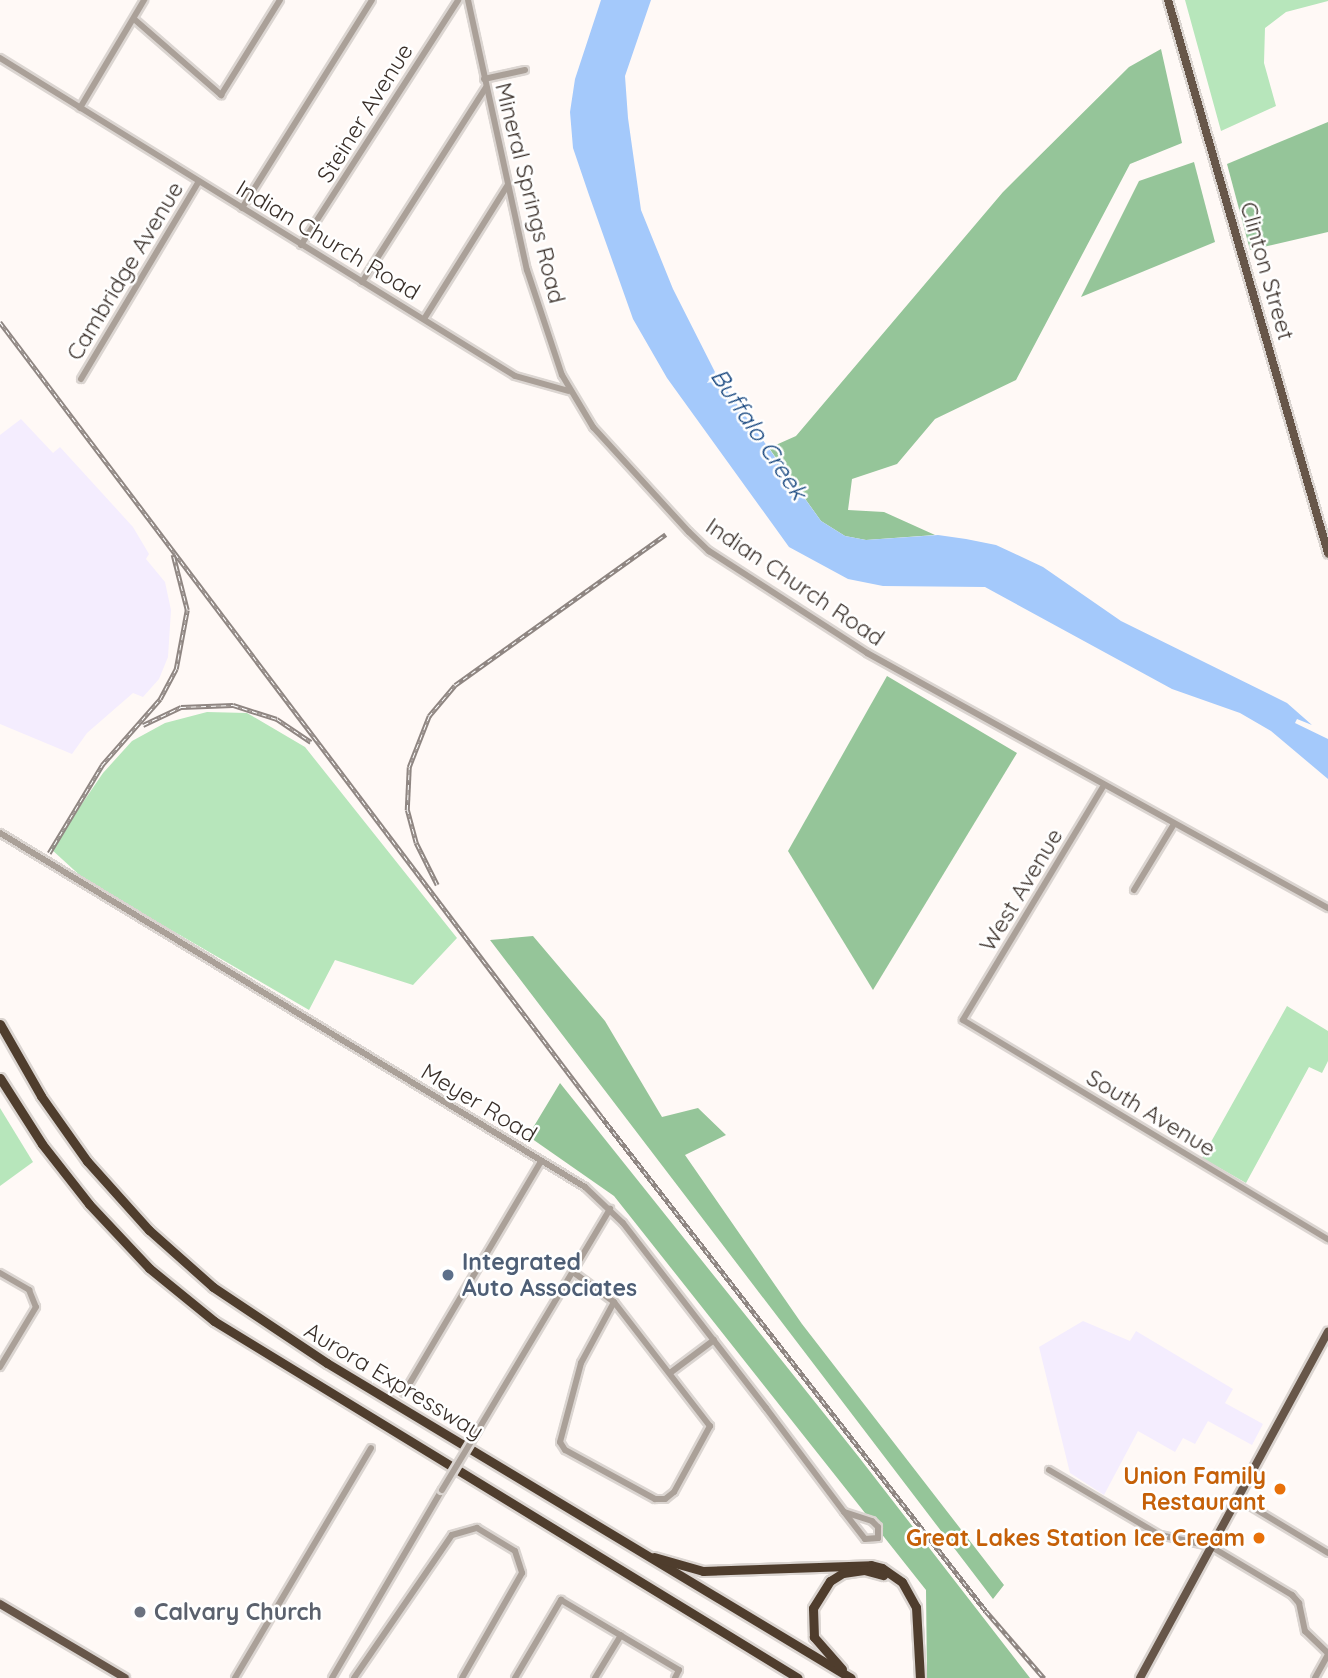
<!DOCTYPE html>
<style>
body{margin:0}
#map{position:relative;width:1328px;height:1678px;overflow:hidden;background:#fff9f6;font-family:Quicksand,sans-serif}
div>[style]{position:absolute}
.industrial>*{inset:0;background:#f4edfe}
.green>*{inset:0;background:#b7e6bb}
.forest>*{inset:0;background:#95c599}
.water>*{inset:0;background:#a4c9fb}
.roads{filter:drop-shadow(2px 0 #dbd5d1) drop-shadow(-2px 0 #dbd5d1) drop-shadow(0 2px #dbd5d1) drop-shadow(0 -2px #dbd5d1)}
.minor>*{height:6px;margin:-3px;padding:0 3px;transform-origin:3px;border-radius:3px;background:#aaa098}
.major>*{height:8px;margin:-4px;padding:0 4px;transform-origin:4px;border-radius:4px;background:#675649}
.highway>*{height:9px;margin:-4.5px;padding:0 4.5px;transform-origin:4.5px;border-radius:4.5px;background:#4f3d2d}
.rail>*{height:4.5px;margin-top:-2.25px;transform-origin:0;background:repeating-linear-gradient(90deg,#fff 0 5px,#8f8682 0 10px);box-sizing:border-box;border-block:2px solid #8f8682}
.bridges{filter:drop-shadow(2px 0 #dbd5d1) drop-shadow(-2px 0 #dbd5d1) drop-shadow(0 2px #dbd5d1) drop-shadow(0 -2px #dbd5d1)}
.minor-bridge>*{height:6px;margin:-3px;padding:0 3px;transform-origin:3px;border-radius:3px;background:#aaa098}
.dots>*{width:19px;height:19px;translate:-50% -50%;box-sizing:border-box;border:4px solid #fff;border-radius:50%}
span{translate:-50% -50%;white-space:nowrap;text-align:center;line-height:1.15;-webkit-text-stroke:5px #fff;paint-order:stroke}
.street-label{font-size:23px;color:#392f29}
.service-label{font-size:23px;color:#4e5e75;font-weight:700}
.left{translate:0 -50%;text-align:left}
.food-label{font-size:23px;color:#c56008;font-weight:700}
.right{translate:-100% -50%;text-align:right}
.worship-label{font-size:23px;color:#5b616d;font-weight:700}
.water-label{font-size:24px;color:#11427c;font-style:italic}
</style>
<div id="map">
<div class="industrial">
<div style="clip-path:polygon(21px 419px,53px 453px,60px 447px,133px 527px,149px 554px,146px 559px,165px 582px,171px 610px,168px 657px,159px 679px,143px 697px,133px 693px,87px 733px,72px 754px,0 724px,0 435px)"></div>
<div style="clip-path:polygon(1083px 1321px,1130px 1341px,1136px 1331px,1233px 1389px,1225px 1403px,1263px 1424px,1252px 1445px,1208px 1421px,1195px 1444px,1183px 1438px,1175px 1452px,1138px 1431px,1104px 1495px,1070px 1473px,1039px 1347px)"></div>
</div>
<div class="green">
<div style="clip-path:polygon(1185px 0,1328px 0,1328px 1px,1286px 12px,1265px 28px,1264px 63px,1276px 106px,1221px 131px)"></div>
<div style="clip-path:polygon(207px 712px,247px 713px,305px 747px,457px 938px,413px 985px,335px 960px,309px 1010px,85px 880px,51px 849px,103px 773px,132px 741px,165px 723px)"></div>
<div style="clip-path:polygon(1287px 1006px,1328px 1031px,1328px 1061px,1322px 1073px,1309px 1067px,1246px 1183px,1202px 1158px)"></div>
<div style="clip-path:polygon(0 1108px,33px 1162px,0 1186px)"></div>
</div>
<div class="forest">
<div style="clip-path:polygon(1161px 49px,1182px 143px,1130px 164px,1016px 380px,935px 419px,897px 464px,852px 479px,848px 510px,884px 512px,935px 535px,866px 540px,845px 536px,821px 521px,769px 448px,796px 436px,1003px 192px,1129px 67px)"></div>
<div style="clip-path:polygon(1328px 122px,1328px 232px,1250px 250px,1227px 164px)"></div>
<div style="clip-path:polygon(1194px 162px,1215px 242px,1081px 297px,1139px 181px)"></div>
<div style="clip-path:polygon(887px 676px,1017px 753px,873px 990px,788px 851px)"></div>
<div style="clip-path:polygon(533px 936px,605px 1021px,662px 1117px,698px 1108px,726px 1135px,685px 1155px,802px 1324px,1004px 1585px,993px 1599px,490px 940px)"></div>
<div style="clip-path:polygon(560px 1083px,858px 1456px,1030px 1678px,927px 1678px,926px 1590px,614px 1196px,528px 1136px)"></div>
</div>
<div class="water">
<div style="clip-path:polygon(601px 0,651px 0,625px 76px,628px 118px,641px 210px,673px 289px,718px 378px,821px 521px,845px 536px,866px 540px,938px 535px,966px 539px,996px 545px,1043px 567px,1121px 621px,1287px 703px,1312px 725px,1297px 719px,1295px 723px,1328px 739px,1328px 779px,1271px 731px,1240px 713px,1172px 689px,985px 587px,883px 586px,848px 579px,789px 547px,667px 378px,633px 319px,589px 195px,573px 148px,570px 112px,575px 79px)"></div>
</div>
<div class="roads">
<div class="minor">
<div style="left:468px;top:0;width:276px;rotate:77.7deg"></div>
<div style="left:527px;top:270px;width:111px;rotate:71.6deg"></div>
<div style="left:562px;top:375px;width:61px;rotate:59.2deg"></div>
<div style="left:593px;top:427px;width:142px;rotate:47.6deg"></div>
<div style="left:689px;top:532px;width:28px;rotate:44deg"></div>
<div style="left:709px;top:551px;width:188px;rotate:32.8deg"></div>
<div style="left:867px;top:653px;width:527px;rotate:28.95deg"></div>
<div style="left:134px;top:19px;width:116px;rotate:41.1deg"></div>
<div style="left:221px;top:95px;width:112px;rotate:-58.2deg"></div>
<div style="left:0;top:58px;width:605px;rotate:31.69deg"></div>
<div style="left:515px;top:376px;width:56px;rotate:15.5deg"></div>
<div style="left:484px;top:79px;width:42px;rotate:-12.4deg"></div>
<div style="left:80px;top:108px;width:126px;rotate:-59.3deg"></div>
<div style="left:242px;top:208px;width:245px;rotate:-58deg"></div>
<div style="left:301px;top:245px;width:291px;rotate:-57.3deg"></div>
<div style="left:362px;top:282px;width:231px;rotate:-57.5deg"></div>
<div style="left:424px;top:319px;width:157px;rotate:-58deg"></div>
<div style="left:81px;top:379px;width:230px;rotate:-59.2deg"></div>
<div style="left:1104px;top:785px;width:274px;rotate:121deg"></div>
<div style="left:963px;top:1020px;width:426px;rotate:31deg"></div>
<div style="left:0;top:833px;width:684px;rotate:31.18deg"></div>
<div style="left:585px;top:1187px;width:52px;rotate:43.5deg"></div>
<div style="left:623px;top:1223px;width:234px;rotate:52.3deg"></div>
<div style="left:766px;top:1408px;width:130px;rotate:53.1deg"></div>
<div style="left:844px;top:1512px;width:34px;rotate:52deg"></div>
<div style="left:865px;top:1539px;width:13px;rotate:-4deg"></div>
<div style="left:878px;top:1538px;width:11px;rotate:-90deg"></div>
<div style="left:878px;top:1527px;width:8px;rotate:-135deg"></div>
<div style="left:872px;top:1521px;width:29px;rotate:-162deg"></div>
<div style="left:1134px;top:890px;width:77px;rotate:-58.8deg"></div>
<div style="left:573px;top:1272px;width:51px;rotate:36.2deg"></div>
<div style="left:614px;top:1302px;width:157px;rotate:52.3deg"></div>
<div style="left:710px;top:1426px;width:75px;rotate:118.6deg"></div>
<div style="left:674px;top:1492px;width:11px;rotate:142deg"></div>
<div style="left:665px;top:1499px;width:10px;rotate:180deg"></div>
<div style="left:655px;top:1499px;width:102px;rotate:-151.4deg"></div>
<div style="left:565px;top:1450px;width:9px;rotate:-122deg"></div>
<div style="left:560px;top:1442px;width:82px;rotate:-75.1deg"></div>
<div style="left:581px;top:1363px;width:69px;rotate:-61.6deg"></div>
<div style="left:0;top:1273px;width:34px;rotate:30deg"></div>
<div style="left:29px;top:1290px;width:18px;rotate:68deg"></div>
<div style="left:36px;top:1307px;width:70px;rotate:121deg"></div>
<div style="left:670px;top:1373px;width:55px;rotate:-36.9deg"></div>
<div style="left:404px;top:1393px;width:269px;rotate:-59.4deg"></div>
<div style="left:477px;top:1432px;width:260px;rotate:-59.2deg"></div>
<div style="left:1049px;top:1470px;width:129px;rotate:30.4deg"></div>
<div style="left:1160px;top:1535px;width:51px;rotate:12.4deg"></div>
<div style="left:1210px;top:1546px;width:96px;rotate:30.9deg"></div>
<div style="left:1292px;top:1595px;width:11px;rotate:49deg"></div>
<div style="left:1299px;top:1603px;width:29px;rotate:78deg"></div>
<div style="left:1305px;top:1631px;width:32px;rotate:44deg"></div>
<div style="left:1237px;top:1498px;width:106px;rotate:31.1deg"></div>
<div style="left:235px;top:1678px;width:267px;rotate:-59.4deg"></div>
<div style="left:332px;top:1678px;width:218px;rotate:-59.7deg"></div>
<div style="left:354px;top:1678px;width:173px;rotate:-55.6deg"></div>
<div style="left:452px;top:1535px;width:26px;rotate:-16deg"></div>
<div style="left:477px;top:1528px;width:44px;rotate:31.2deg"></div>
<div style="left:515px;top:1551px;width:23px;rotate:72deg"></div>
<div style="left:522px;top:1573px;width:121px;rotate:119.7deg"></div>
<div style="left:515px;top:1678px;width:91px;rotate:-59.5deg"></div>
<div style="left:561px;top:1600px;width:137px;rotate:30.7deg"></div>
<div style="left:679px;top:1670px;width:9px;rotate:117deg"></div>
<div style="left:595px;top:1678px;width:50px;rotate:-58.8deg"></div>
<div style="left:1315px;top:1678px;width:26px;rotate:-61deg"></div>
</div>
<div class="major">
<div style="left:1168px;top:0;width:576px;rotate:73.86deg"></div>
<div style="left:0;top:1604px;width:145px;rotate:30.6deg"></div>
<div style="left:1140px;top:1678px;width:394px;rotate:-61.5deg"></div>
</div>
<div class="highway">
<div style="left:0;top:1024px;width:83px;rotate:60.3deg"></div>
<div style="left:41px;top:1096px;width:80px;rotate:54.7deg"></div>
<div style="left:87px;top:1161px;width:93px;rotate:48.1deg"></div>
<div style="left:149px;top:1230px;width:86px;rotate:41.7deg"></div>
<div style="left:213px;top:1287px;width:137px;rotate:33.7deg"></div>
<div style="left:327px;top:1363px;width:611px;rotate:31.01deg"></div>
<div style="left:0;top:1078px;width:78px;rotate:57.5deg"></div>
<div style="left:42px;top:1144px;width:76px;rotate:51.9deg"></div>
<div style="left:89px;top:1204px;width:88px;rotate:46.8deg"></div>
<div style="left:149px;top:1268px;width:84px;rotate:39.2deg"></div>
<div style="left:214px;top:1321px;width:684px;rotate:31.44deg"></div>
<div style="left:654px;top:1557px;width:51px;rotate:15.9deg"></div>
<div style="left:703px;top:1571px;width:168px;rotate:-2deg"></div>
<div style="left:871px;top:1565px;width:11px;rotate:15deg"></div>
<div style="left:882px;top:1568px;width:24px;rotate:35deg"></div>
<div style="left:902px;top:1582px;width:29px;rotate:61deg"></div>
<div style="left:916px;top:1607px;width:71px;rotate:86.8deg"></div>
<div style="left:842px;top:1669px;width:43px;rotate:-131.2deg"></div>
<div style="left:814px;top:1637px;width:29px;rotate:-92deg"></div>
<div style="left:813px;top:1608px;width:32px;rotate:-58deg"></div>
<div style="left:830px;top:1581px;width:15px;rotate:-32deg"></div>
<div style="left:843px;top:1573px;width:21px;rotate:-8deg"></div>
<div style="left:864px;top:1570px;width:20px;rotate:15deg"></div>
</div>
</div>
<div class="rail">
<div style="left:0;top:322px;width:996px;rotate:52.88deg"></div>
<div style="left:601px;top:1116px;width:627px;rotate:52.13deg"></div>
<div style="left:986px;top:1611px;width:89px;rotate:49.1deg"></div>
<div style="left:143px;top:725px;width:42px;rotate:-25.3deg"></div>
<div style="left:181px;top:707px;width:52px;rotate:-2.2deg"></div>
<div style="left:233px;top:705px;width:46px;rotate:17.7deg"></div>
<div style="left:277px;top:719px;width:41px;rotate:34.1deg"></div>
<div style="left:49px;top:853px;width:103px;rotate:-58.9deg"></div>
<div style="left:102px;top:765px;width:88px;rotate:-48.7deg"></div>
<div style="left:160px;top:699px;width:34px;rotate:-62deg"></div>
<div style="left:176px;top:669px;width:60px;rotate:-79.4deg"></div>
<div style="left:187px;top:610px;width:57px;rotate:-104.3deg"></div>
<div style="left:437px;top:885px;width:47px;rotate:-116.6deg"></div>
<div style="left:416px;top:843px;width:34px;rotate:-105deg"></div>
<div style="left:407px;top:810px;width:43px;rotate:-87.3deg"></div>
<div style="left:409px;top:767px;width:55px;rotate:-68.6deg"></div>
<div style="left:429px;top:716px;width:40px;rotate:-50deg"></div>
<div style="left:455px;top:685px;width:259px;rotate:-35.6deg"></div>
</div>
<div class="bridges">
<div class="minor-bridge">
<div style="left:442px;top:1490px;width:68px;rotate:-58.9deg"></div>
</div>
</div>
<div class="dots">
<div style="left:448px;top:1275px;background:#5c6f8a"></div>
<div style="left:1280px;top:1489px;background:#e8710a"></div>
<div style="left:1259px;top:1538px;background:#e8710a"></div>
<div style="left:140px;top:1612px;background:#6b7280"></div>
</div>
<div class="street-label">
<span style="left:365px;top:113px;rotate:-58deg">Steiner Avenue</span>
<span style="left:530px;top:193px;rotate:76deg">Mineral Springs Road</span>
<span style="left:328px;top:240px;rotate:31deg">Indian Church Road</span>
<span style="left:125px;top:271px;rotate:-59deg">Cambridge Avenue</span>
<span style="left:1267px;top:271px;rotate:74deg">Clinton Street</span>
<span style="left:795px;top:582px;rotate:34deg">Indian Church Road</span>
<span style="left:1021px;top:890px;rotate:-59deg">West Avenue</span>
<span style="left:479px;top:1103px;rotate:31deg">Meyer Road</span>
<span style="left:1151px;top:1113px;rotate:31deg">South Avenue</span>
<span style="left:394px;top:1381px;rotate:31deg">Aurora Expressway</span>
</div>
<div class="service-label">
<span class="left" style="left:462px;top:1275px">Integrated<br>Auto Associates</span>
</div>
<div class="food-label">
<span class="right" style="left:1266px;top:1489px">Union Family<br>Restaurant</span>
<span class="right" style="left:1245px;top:1538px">Great Lakes Station Ice Cream</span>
</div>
<div class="worship-label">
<span class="left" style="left:154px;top:1612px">Calvary Church</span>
</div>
<div class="water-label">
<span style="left:759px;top:434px;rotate:56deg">Buffalo Creek</span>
</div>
</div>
